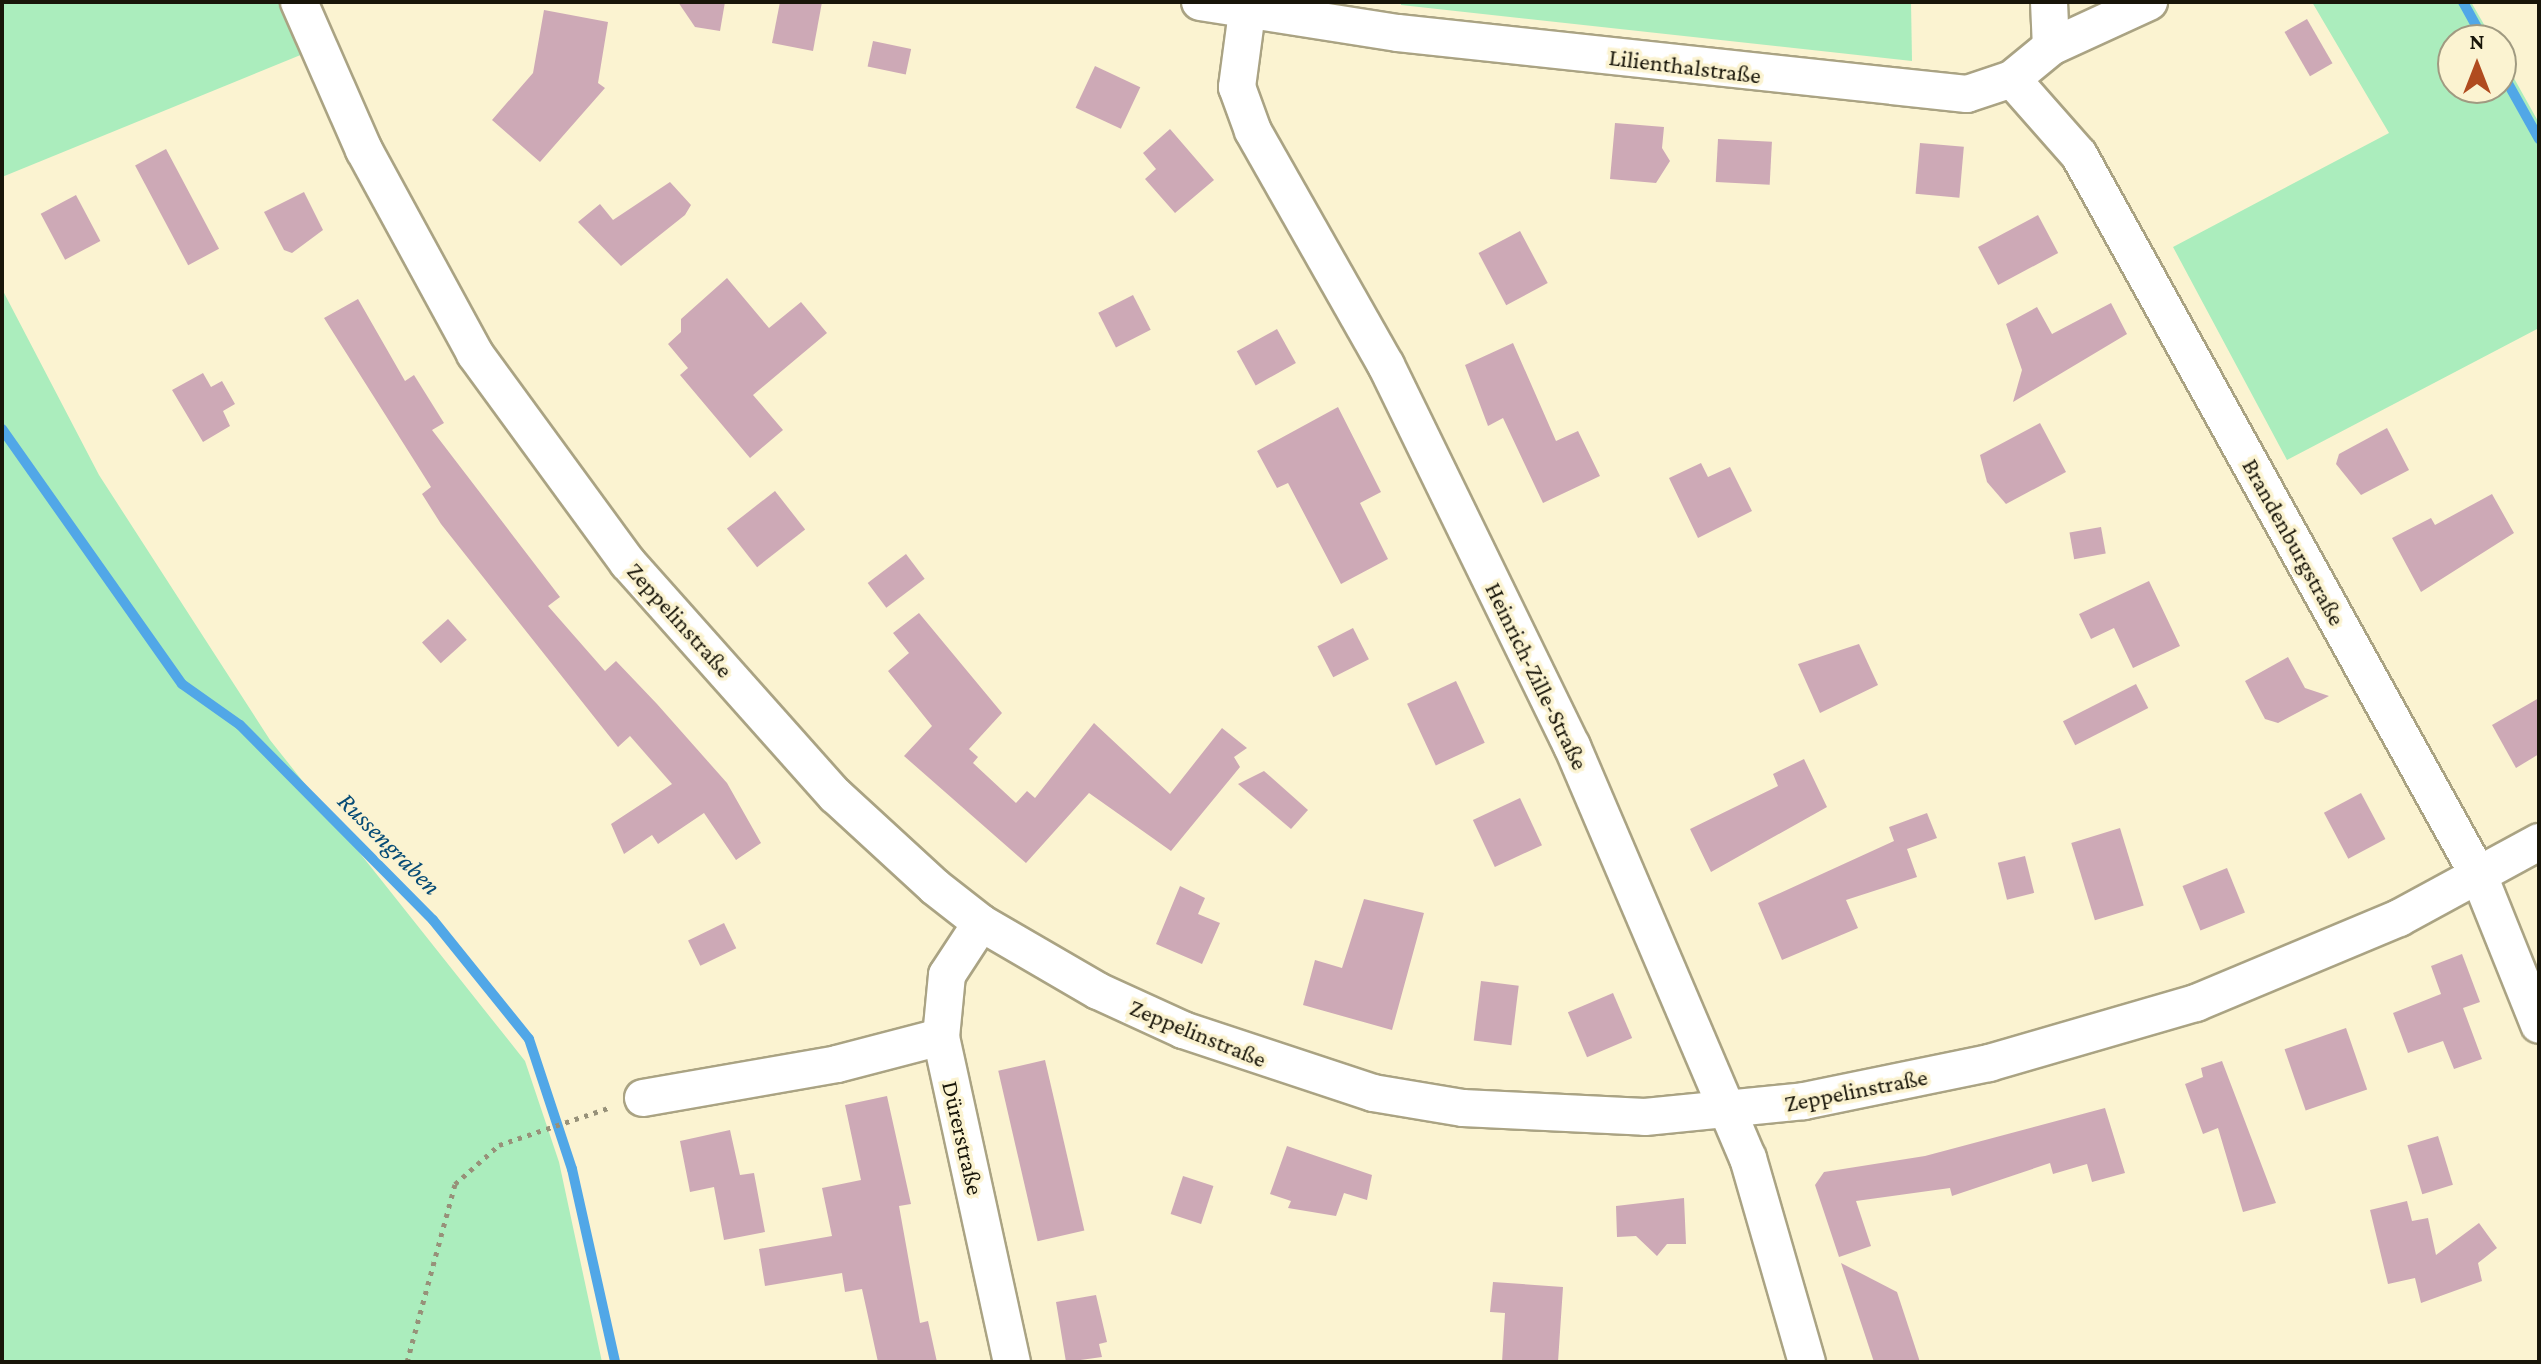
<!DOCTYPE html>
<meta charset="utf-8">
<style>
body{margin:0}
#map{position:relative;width:2541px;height:1364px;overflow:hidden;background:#fbf3d1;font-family:"Crimson Pro",serif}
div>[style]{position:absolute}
.green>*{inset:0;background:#abedbd}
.stream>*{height:10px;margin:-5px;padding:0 5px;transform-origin:5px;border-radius:5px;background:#51a7e7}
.building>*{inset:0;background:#cda9b6;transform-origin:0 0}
.path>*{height:5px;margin-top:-2.5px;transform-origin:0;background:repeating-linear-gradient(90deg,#979179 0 4px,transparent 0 10px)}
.roads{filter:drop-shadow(2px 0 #aaa383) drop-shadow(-2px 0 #aaa383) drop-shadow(0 2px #aaa383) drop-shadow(0 -2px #aaa383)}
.minor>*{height:36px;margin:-18px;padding:0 18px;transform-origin:18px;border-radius:18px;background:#fff}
span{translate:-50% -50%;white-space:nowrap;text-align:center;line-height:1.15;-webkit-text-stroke:7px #fbf3d1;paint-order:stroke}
.street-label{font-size:24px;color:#181509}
.water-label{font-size:26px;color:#064b75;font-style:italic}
.frame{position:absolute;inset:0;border:4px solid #181509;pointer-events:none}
.north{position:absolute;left:2437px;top:24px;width:80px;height:80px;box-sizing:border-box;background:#fbf3d1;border:2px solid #a09a81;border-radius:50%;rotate:0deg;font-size:22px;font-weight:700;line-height:32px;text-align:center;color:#181509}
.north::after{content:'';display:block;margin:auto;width:28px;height:36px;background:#b04b1f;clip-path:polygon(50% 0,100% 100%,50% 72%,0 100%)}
</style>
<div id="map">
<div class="green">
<div style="clip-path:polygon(2px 2px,284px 2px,303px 54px,2px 177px)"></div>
<div style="clip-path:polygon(1401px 2px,1911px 2px,1912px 61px,1401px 5px)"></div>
<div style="clip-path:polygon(2312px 2px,2471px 2px,2493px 40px,2453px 40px,2453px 88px,2501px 88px,2501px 55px,2539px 123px,2539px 328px,2287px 460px,2173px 247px,2389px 133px)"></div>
<div style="clip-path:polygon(2px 289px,99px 475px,270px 740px,525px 1061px,559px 1162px,602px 1362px,2px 1362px)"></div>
</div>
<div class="stream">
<div style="left:2463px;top:2px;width:43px;rotate:61.1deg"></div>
<div style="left:2501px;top:71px;width:78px;rotate:60.8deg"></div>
<div style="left:2px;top:429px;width:312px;rotate:54.8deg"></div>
<div style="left:182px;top:684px;width:71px;rotate:35.3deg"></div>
<div style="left:240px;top:725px;width:274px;rotate:45.3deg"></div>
<div style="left:433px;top:920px;width:153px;rotate:51.1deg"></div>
<div style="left:529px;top:1039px;width:137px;rotate:71.7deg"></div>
<div style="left:572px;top:1169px;width:198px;rotate:77.4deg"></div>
</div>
<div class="building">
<div style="clip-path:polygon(678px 2px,725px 2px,720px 31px,695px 27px)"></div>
<div style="clip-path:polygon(780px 2px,822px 2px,813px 51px,772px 43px)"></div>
<div style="clip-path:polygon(544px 10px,608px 22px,598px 83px,605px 88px,540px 162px,492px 120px,533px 73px)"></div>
<div style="left:2307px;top:19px;width:51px;height:26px;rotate:60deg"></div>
<div style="left:873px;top:41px;width:39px;height:26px;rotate:12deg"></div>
<div style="left:1095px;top:66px;width:50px;height:46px;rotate:25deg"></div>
<div style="clip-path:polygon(1615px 123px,1664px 127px,1662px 148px,1670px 161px,1656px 183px,1610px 179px)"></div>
<div style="clip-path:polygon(1170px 129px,1214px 180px,1175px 213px,1145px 179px,1156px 169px,1143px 153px)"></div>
<div style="left:1718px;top:139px;width:54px;height:43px;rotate:3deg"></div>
<div style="left:1920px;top:143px;width:44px;height:51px;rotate:5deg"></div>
<div style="left:166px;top:149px;width:113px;height:35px;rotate:62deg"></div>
<div style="clip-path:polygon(670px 182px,691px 205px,685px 215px,621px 266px,578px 222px,600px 204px,613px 220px)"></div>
<div style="clip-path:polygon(304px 192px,323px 230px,292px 253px,284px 250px,264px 212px)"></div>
<div style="left:76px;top:195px;width:52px;height:40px;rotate:62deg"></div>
<div style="left:2038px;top:215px;width:43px;height:68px;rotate:62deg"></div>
<div style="left:1520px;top:231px;width:59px;height:47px;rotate:62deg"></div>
<div style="clip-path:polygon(727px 278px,769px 328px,801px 302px,827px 333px,753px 395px,783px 430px,750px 458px,680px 375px,688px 368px,668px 344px,681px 332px,681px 319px)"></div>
<div style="left:1133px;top:295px;width:39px;height:39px;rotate:63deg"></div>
<div style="clip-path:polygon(358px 299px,405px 381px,414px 375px,444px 423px,432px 430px,560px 597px,548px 606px,605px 671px,616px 661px,657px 704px,727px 783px,761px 843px,736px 860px,704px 813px,658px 844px,652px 835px,624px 854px,611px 824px,672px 784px,630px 736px,618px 747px,441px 524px,422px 494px,431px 487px,324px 318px)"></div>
<div style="clip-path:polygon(2111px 303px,2127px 334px,2013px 402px,2022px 370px,2006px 324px,2037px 307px,2052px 334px)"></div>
<div style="left:1277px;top:329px;width:39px;height:46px;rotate:61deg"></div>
<div style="clip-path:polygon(1513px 343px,1556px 441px,1578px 431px,1600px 476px,1543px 503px,1503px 418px,1488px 426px,1465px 365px)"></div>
<div style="clip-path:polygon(203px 373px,211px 387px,222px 381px,235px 404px,223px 411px,230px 426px,203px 442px,172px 390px)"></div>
<div style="clip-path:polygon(1338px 407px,1381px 492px,1360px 503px,1388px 559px,1341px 584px,1288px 483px,1277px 488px,1257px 451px)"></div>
<div style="clip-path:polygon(2040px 423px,2066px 472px,2006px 504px,1987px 482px,1980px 455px)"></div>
<div style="clip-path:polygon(2387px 428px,2409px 470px,2361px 495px,2336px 464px,2339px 454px)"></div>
<div style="clip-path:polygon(1701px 463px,1708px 477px,1730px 467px,1752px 511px,1698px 538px,1669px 478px)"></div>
<div style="left:775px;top:491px;width:49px;height:61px;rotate:52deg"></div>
<div style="clip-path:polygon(2492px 494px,2514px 533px,2421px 592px,2392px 538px,2431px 518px,2435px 525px)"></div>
<div style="left:2101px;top:527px;width:27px;height:32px;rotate:80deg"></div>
<div style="left:906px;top:554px;width:31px;height:48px;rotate:53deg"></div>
<div style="clip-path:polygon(2149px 581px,2180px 646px,2133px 668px,2114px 628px,2091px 639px,2079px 614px)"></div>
<div style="clip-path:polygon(919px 613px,1002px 713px,969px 749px,978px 757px,973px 763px,1016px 803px,1027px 791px,1035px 798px,1094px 723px,1170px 794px,1222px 728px,1247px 748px,1234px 757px,1240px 767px,1171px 851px,1089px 793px,1026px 863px,904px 756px,932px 726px,888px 671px,909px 653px,893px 633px)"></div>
<div style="left:448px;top:619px;width:28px;height:35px;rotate:48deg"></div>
<div style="left:1353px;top:628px;width:35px;height:40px;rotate:63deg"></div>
<div style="clip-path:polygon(1859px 644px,1878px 685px,1820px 713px,1798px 664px)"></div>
<div style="clip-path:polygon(2288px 657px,2305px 688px,2329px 696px,2278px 723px,2265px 719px,2245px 681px)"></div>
<div style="left:1456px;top:681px;width:68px;height:54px;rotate:65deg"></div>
<div style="left:2136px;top:684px;width:27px;height:82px;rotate:63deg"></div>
<div style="clip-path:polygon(2539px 698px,2539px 754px,2516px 768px,2492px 725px)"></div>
<div style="clip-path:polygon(1804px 759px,1827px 807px,1711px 872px,1690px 829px,1778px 786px,1773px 774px)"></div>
<div style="clip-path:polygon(1264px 771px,1308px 810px,1291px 829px,1238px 784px)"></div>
<div style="left:2361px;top:793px;width:52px;height:42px;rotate:62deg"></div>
<div style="left:1520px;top:798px;width:52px;height:52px;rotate:65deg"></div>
<div style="clip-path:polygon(1927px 813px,1937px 838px,1907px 849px,1917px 877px,1846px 900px,1858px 928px,1782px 960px,1758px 903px,1894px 841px,1889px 827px)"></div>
<div style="left:2120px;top:828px;width:81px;height:51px;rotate:73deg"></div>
<div style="left:2025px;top:856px;width:38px;height:28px;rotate:76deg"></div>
<div style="left:2227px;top:868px;width:48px;height:48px;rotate:68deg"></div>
<div style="clip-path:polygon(1180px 886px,1205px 898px,1198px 914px,1220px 923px,1202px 964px,1156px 944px)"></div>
<div style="clip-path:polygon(1364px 899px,1424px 913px,1392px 1030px,1303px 1005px,1315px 960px,1342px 968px)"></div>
<div style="left:724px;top:923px;width:28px;height:40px;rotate:64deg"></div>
<div style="clip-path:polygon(2462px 954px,2480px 1002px,2463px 1008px,2482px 1059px,2454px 1069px,2443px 1041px,2408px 1053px,2393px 1013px,2441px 994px,2431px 966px)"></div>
<div style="left:1481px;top:981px;width:38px;height:60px;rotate:7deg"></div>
<div style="left:1613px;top:993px;width:49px;height:49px;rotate:67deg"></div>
<div style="left:2346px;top:1028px;width:65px;height:65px;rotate:71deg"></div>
<div style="left:1045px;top:1060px;width:175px;height:48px;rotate:77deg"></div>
<div style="clip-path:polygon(2222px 1061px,2276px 1203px,2243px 1212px,2218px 1128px,2203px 1134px,2185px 1084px,2203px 1077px,2201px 1068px)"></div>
<div style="clip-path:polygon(887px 1096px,911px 1204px,899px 1206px,920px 1323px,928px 1321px,937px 1362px,878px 1362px,862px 1289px,845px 1292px,842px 1273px,765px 1286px,759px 1249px,832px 1236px,822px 1188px,861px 1180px,845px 1105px)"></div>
<div style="clip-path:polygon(2105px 1108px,2125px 1173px,2092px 1182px,2087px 1164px,2053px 1174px,2050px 1163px,1952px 1196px,1950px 1188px,1856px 1201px,1871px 1246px,1839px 1257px,1815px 1185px,1824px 1172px,1925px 1156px)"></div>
<div style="clip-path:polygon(730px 1130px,740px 1175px,754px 1173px,765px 1232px,724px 1240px,714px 1187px,690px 1192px,680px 1141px)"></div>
<div style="left:2438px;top:1136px;width:51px;height:32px;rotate:73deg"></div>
<div style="clip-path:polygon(1287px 1146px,1372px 1175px,1367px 1200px,1344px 1193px,1336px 1216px,1288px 1208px,1291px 1201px,1270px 1194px)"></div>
<div style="left:1183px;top:1176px;width:32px;height:40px;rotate:18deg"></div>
<div style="clip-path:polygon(1684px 1198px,1686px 1244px,1667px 1244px,1657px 1256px,1636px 1236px,1617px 1237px,1616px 1206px)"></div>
<div style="clip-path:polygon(2407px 1201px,2412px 1221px,2428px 1218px,2436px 1255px,2479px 1223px,2497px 1248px,2478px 1263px,2482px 1281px,2421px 1303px,2415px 1278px,2388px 1284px,2370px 1210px)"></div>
<div style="clip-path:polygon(1841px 1263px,1897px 1292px,1920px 1362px,1874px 1362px)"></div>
<div style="clip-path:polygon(1493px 1282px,1563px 1287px,1558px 1362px,1502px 1362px,1505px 1313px,1490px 1312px)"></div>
<div style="clip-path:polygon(1096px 1295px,1107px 1342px,1099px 1344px,1102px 1357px,1066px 1362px,1056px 1302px)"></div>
</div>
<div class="path">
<div style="left:407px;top:1362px;width:184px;rotate:-74.9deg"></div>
<div style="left:455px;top:1184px;width:59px;rotate:-41.6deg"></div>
<div style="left:499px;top:1145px;width:118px;rotate:-18.7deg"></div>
</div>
<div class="roads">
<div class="minor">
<div style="left:299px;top:2px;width:162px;rotate:66.3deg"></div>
<div style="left:364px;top:150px;width:232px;rotate:61.4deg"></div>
<div style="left:475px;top:354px;width:259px;rotate:53.8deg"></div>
<div style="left:628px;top:563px;width:311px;rotate:48.3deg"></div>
<div style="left:835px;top:795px;width:136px;rotate:42.6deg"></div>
<div style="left:935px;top:887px;width:58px;rotate:38deg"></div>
<div style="left:981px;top:923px;width:135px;rotate:30.2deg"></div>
<div style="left:1098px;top:991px;width:94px;rotate:24.6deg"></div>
<div style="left:1183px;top:1030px;width:200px;rotate:18.3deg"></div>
<div style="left:1373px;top:1093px;width:91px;rotate:9.5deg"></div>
<div style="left:1463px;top:1108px;width:182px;rotate:2.8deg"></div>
<div style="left:1645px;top:1117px;width:160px;rotate:-5.7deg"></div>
<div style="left:1804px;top:1101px;width:189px;rotate:-11.6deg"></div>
<div style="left:1989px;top:1063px;width:216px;rotate:-16.2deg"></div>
<div style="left:2196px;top:1003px;width:220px;rotate:-22.7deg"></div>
<div style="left:2399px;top:918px;width:159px;rotate:-28.5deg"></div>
<div style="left:1200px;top:2px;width:200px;rotate:8.9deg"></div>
<div style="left:1398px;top:33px;width:572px;rotate:6.12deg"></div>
<div style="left:1967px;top:94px;width:47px;rotate:-18.4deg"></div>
<div style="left:2012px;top:79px;width:50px;rotate:-39.4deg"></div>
<div style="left:2051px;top:47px;width:108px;rotate:-24.7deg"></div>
<div style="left:2049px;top:2px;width:45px;rotate:87.5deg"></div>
<div style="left:1247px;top:12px;width:76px;rotate:97.6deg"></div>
<div style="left:1237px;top:87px;width:47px;rotate:70deg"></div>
<div style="left:1253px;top:131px;width:269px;rotate:60.4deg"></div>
<div style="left:1386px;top:365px;width:424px;rotate:64deg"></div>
<div style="left:1572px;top:746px;width:448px;rotate:66.9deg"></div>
<div style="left:1748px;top:1158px;width:212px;rotate:73.9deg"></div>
<div style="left:2012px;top:79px;width:101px;rotate:48.6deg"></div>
<div style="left:2079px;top:155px;width:827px;rotate:60.99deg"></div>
<div style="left:2480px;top:878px;width:158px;rotate:68.1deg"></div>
<div style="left:981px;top:923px;width:62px;rotate:123.2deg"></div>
<div style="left:947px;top:975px;width:62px;rotate:95.5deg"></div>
<div style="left:941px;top:1037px;width:333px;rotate:77.7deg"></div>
<div style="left:643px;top:1098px;width:197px;rotate:-9.9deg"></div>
<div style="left:837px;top:1064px;width:107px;rotate:-14.6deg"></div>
</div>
</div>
<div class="street-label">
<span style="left:1685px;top:66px;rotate:7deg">Lilienthalstraße</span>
<span style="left:2294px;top:542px;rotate:61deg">Brandenburgstraße</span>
<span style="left:680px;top:620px;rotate:48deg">Zeppelinstraße</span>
<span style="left:1537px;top:676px;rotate:64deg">Heinrich-Zille-Straße</span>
<span style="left:1198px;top:1033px;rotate:22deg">Zeppelinstraße</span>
<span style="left:1856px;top:1090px;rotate:-11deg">Zeppelinstraße</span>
<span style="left:963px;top:1138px;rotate:77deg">Dürerstraße</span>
</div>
<div class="water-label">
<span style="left:389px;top:844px;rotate:45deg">Russengraben</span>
</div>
<div class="frame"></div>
<div class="north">N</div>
</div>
